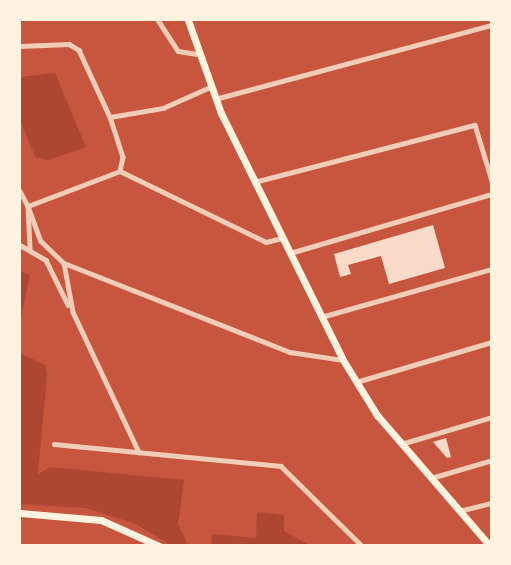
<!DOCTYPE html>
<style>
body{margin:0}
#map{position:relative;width:511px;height:565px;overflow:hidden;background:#c8553d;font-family:Quicksand,sans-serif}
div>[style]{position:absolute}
.green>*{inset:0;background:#ae4732}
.building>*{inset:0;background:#f7dbc8}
.minor>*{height:4.5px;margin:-2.25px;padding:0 2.25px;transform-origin:2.25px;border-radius:2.25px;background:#f1ccb7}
.secondary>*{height:7px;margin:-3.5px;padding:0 3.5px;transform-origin:3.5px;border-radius:3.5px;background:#fff3e0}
span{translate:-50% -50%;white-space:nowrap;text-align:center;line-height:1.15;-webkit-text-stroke:5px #fff3e0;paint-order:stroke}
.frame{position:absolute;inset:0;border:21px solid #fff3e0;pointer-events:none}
</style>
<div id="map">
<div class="green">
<div style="clip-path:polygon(55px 73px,86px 147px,49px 160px,36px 158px,20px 121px,20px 77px)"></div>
<div style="clip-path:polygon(20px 271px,30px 275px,20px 322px)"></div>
<div style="clip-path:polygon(20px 353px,45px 365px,47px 375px,38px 474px,50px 467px,184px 480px,178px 524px,188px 545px,170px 545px,136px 524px,86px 508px,20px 504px)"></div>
<div style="clip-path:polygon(257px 512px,284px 515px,284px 531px,310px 545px,211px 545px,212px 534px,256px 538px)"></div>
</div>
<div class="building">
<div style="clip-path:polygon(433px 225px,445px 268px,389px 284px,381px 256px,348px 265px,351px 274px,340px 277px,334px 254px)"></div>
<div style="clip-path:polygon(446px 438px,451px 457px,447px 458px,433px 442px)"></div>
</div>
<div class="minor">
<div style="left:158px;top:20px;width:37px;rotate:57deg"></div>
<div style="left:178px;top:51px;width:19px;rotate:9deg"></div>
<div style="left:20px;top:46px;width:49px;rotate:-2.3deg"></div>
<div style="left:69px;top:44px;width:12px;rotate:31deg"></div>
<div style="left:79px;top:50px;width:74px;rotate:65.2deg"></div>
<div style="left:110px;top:117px;width:42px;rotate:72deg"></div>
<div style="left:123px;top:157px;width:14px;rotate:102deg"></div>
<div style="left:215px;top:99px;width:287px;rotate:-15deg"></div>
<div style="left:110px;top:117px;width:54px;rotate:-9.6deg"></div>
<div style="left:163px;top:108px;width:51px;rotate:-24.1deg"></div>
<div style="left:120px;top:171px;width:162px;rotate:25.9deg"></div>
<div style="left:266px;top:242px;width:16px;rotate:-14deg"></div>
<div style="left:254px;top:182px;width:228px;rotate:-14.5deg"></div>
<div style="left:475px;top:125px;width:59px;rotate:73.1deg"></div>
<div style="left:20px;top:191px;width:17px;rotate:62deg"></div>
<div style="left:28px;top:206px;width:43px;rotate:87.3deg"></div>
<div style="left:28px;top:206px;width:37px;rotate:70deg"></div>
<div style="left:41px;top:241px;width:32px;rotate:44deg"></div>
<div style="left:64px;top:263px;width:243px;rotate:21.5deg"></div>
<div style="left:290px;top:352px;width:54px;rotate:8.6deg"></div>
<div style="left:28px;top:206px;width:98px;rotate:-20.8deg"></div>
<div style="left:20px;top:245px;width:30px;rotate:30deg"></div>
<div style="left:46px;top:260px;width:50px;rotate:63.9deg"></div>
<div style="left:290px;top:253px;width:210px;rotate:-16.3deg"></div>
<div style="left:64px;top:263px;width:50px;rotate:79.6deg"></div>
<div style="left:73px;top:312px;width:155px;rotate:64.8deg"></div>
<div style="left:321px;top:317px;width:178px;rotate:-15.7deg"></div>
<div style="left:356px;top:382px;width:142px;rotate:-16.4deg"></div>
<div style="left:54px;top:444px;width:228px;rotate:5.5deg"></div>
<div style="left:281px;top:466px;width:114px;rotate:44.6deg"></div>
<div style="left:401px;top:444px;width:95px;rotate:-16.5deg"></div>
<div style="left:431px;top:478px;width:64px;rotate:-16.4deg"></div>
<div style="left:459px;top:511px;width:34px;rotate:-14deg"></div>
</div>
<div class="secondary">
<div style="left:188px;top:20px;width:99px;rotate:70.5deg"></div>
<div style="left:221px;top:113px;width:275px;rotate:63.7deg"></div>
<div style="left:343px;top:360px;width:65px;rotate:58.3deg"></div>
<div style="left:377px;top:415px;width:173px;rotate:49.2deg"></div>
<div style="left:20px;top:513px;width:81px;rotate:4.9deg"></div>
<div style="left:101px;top:520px;width:64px;rotate:24.1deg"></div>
</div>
<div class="frame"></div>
</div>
